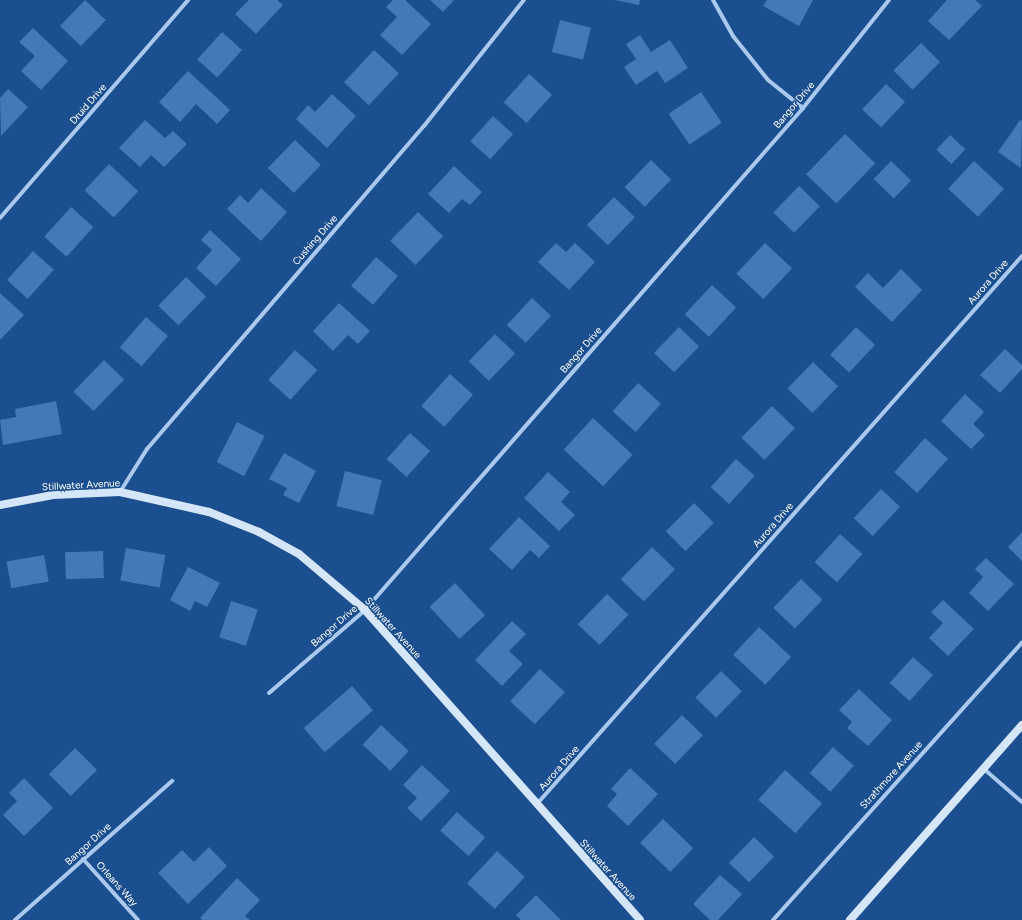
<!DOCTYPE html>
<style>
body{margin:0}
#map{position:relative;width:1022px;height:920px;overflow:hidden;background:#1b4f8f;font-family:Figtree,sans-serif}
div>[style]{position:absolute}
.building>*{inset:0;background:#4478b7;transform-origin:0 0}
.street>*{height:4px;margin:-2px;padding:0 2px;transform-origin:2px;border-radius:2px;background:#a9c9ee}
.secondary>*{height:8px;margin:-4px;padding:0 4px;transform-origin:4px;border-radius:4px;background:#d6e6fa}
span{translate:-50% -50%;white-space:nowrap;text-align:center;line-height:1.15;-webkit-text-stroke:3px #1b4f8f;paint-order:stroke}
.street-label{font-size:10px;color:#fff}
</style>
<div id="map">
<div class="building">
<div style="left:85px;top:0;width:29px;height:36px;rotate:44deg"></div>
<div style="clip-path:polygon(249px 0,277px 0,283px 5px,256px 34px,235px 14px)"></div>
<div style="clip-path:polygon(393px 0,405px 0,431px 24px,402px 55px,380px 35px,397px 17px,386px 7px)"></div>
<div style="clip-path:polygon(430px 0,454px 0,443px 12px)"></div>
<div style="clip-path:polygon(615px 0,640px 0,639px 5px)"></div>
<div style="clip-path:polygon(767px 0,813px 0,799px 26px,763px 6px)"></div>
<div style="clip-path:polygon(947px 0,975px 0,982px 6px,949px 40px,928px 21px)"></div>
<div style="left:560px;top:20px;width:32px;height:33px;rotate:14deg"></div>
<div style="clip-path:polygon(33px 28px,68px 61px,41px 90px,21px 71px,35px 56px,19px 42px)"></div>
<div style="left:222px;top:32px;width:27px;height:37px;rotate:42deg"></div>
<div style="clip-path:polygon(640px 35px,651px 52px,670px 40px,688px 68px,665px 83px,657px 71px,636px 85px,624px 67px,636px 59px,626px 44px)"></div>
<div style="left:921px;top:43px;width:27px;height:39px;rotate:45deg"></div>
<div style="left:374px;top:50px;width:34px;height:44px;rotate:43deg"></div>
<div style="clip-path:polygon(188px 71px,230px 110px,217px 124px,196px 104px,180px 122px,159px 102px)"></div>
<div style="left:529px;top:74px;width:31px;height:38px;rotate:42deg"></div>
<div style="left:886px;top:84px;width:26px;height:35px;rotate:43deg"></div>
<div style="clip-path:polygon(8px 89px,28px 107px,1px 136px,0 98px)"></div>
<div style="left:701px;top:92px;width:37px;height:39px;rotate:56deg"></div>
<div style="clip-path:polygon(332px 94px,356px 116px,327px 148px,296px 119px,308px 105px,315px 112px)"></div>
<div style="left:493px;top:116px;width:27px;height:34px;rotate:42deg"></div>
<div style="clip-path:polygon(145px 120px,165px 138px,173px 131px,187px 144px,164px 167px,151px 155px,140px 167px,119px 148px)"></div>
<div style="clip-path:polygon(1020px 120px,1022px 121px,1021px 168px,998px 152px)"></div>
<div style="left:845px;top:134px;width:42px;height:56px;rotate:44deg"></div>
<div style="left:950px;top:135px;width:21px;height:20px;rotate:43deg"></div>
<div style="left:295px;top:140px;width:36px;height:39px;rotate:44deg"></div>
<div style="left:651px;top:160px;width:28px;height:38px;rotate:44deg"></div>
<div style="left:891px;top:161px;width:28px;height:25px;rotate:44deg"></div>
<div style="left:974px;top:161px;width:41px;height:38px;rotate:43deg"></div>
<div style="left:109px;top:164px;width:40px;height:36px;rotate:43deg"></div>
<div style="clip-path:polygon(454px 166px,482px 192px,470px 205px,462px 199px,449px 213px,428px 194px)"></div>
<div style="left:799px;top:186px;width:29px;height:37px;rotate:44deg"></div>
<div style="clip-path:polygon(261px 188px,287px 212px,261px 241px,227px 209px,240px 195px,248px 203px)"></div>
<div style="left:614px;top:197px;width:29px;height:39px;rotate:44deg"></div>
<div style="left:71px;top:207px;width:30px;height:40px;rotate:42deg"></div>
<div style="left:418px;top:212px;width:35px;height:40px;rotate:44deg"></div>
<div style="clip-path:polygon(210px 230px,241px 259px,216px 286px,196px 268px,212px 250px,201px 240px)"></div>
<div style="clip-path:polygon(556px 243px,566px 252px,575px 243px,595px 262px,569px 290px,538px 262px)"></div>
<div style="left:765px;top:243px;width:37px;height:42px;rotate:43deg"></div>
<div style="left:33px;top:251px;width:28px;height:39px;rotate:42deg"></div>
<div style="left:376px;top:257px;width:29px;height:38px;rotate:41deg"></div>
<div style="clip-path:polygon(901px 269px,922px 290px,892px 322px,855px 287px,868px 273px,883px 288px)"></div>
<div style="left:186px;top:277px;width:28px;height:40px;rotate:44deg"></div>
<div style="left:712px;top:285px;width:33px;height:40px;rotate:43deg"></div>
<div style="clip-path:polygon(0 293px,24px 315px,0 340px)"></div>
<div style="left:532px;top:298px;width:26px;height:37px;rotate:43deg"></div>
<div style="clip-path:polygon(339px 303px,370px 331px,358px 344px,348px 335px,333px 351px,313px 331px)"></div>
<div style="left:146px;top:317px;width:29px;height:40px;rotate:41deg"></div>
<div style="left:679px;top:327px;width:28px;height:36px;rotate:44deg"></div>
<div style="left:856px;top:327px;width:26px;height:38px;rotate:43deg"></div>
<div style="left:495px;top:334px;width:28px;height:38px;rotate:44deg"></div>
<div style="clip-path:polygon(1005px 349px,1022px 365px,1022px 369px,1000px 393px,980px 375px)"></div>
<div style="left:295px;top:350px;width:30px;height:40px;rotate:42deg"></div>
<div style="left:104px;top:360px;width:28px;height:44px;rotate:44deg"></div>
<div style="left:813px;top:362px;width:35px;height:37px;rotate:44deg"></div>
<div style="left:450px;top:374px;width:31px;height:43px;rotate:42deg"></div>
<div style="left:638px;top:383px;width:31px;height:38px;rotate:42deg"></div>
<div style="clip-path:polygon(965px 394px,984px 412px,973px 424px,985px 435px,971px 449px,941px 421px)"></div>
<div style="clip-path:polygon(56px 401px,62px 434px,3px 445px,0 420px,16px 417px,15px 409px)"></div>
<div style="left:772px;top:406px;width:32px;height:44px;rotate:44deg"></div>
<div style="left:593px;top:418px;width:54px;height:43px;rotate:43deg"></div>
<div style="left:237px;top:422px;width:31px;height:45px;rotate:27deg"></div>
<div style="left:410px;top:433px;width:27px;height:35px;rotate:42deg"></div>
<div style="left:925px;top:438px;width:31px;height:46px;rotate:42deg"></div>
<div style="clip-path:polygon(284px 453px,316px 471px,299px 503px,283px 495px,287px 488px,269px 479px)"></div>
<div style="left:736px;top:459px;width:25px;height:38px;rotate:42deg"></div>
<div style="left:345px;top:471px;width:38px;height:36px;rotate:14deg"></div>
<div style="clip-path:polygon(548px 472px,570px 492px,561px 502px,575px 515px,559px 531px,524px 498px)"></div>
<div style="left:881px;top:489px;width:26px;height:40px;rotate:43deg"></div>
<div style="left:694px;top:503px;width:28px;height:40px;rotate:45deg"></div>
<div style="clip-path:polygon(519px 517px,550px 546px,539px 558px,530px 550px,512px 570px,489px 549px)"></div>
<div style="clip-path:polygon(1022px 532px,1022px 561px,1008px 547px)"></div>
<div style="left:840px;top:534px;width:30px;height:38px;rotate:42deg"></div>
<div style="left:652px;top:547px;width:32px;height:45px;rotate:44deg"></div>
<div style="left:126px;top:548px;width:40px;height:33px;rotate:10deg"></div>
<div style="left:103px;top:551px;width:27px;height:38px;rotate:88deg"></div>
<div style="left:44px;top:555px;width:27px;height:38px;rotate:80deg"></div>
<div style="clip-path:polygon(986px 558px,1014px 584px,988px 611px,969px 593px,983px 577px,975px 569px)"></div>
<div style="clip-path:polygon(188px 567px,220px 583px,207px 607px,195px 601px,190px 611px,170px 600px)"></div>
<div style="left:801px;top:579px;width:30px;height:40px;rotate:44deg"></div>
<div style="left:455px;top:583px;width:44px;height:35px;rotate:47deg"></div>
<div style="left:607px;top:594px;width:30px;height:42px;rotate:44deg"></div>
<div style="clip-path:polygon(943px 600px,974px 629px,948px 656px,929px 638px,943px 623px,931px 612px)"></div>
<div style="left:231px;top:601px;width:28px;height:38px;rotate:18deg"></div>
<div style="clip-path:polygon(512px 621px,526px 634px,509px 651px,523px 664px,502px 686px,475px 660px)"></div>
<div style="left:759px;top:627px;width:44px;height:38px;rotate:43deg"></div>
<div style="left:913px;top:657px;width:27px;height:35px;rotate:42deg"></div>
<div style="left:540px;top:669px;width:34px;height:44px;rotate:43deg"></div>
<div style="left:721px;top:671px;width:29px;height:37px;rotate:44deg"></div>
<div style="left:352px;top:686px;width:32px;height:64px;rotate:49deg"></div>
<div style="clip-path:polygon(859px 689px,892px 720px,868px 746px,847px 728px,852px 722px,839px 710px)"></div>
<div style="left:682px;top:715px;width:29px;height:40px;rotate:44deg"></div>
<div style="left:381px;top:725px;width:38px;height:27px;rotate:43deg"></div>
<div style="left:833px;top:747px;width:28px;height:35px;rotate:42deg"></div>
<div style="left:75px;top:748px;width:31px;height:37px;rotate:45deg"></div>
<div style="clip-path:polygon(422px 765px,450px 791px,421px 821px,407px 808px,417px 798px,403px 785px)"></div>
<div style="clip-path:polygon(630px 768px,658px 794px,628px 826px,607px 806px,617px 794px,611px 789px)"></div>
<div style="left:785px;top:770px;width:50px;height:40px;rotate:42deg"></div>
<div style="clip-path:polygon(24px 778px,53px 808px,24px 836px,3px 815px,17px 801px,9px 793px)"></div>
<div style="left:457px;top:812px;width:38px;height:25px;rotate:42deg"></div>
<div style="left:663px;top:819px;width:42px;height:33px;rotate:44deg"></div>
<div style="left:754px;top:837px;width:28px;height:36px;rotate:44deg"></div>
<div style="clip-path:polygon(209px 847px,227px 866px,188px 904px,158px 873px,182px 850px,194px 862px)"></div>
<div style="left:497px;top:851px;width:38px;height:44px;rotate:43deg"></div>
<div style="clip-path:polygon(720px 875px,742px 894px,718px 920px,710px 920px,693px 904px)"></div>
<div style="clip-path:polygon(237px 878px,260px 900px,245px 916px,250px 920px,202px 920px,200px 918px)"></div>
<div style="clip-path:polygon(536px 895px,561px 920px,521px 920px,516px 915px)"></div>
</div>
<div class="street">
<div style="left:713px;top:0;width:41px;rotate:60.9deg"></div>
<div style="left:733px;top:36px;width:56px;rotate:51.5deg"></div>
<div style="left:768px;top:80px;width:45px;rotate:38.7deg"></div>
<div style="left:0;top:218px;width:288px;rotate:-49.2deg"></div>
<div style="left:120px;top:492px;width:51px;rotate:-57.9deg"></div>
<div style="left:147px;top:449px;width:426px;rotate:-49.4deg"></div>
<div style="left:424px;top:126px;width:161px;rotate:-51.6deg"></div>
<div style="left:269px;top:693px;width:127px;rotate:-40.8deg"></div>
<div style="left:365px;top:610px;width:666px;rotate:-48.89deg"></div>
<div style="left:803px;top:108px;width:138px;rotate:-51.5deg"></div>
<div style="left:984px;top:769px;width:50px;rotate:41deg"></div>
<div style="left:536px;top:805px;width:733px;rotate:-48.48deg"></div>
<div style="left:83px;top:859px;width:82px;rotate:48deg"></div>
<div style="left:15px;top:920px;width:210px;rotate:-41.5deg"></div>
<div style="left:773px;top:920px;width:373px;rotate:-48.1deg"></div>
</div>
<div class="secondary">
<div style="left:0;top:505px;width:54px;rotate:-10.7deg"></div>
<div style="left:53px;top:495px;width:67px;rotate:-2.6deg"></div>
<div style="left:120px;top:492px;width:91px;rotate:12.7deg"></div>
<div style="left:209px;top:512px;width:54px;rotate:21.8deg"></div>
<div style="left:259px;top:532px;width:46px;rotate:28.8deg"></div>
<div style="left:299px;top:554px;width:87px;rotate:40.3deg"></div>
<div style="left:365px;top:610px;width:414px;rotate:48.4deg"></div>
<div style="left:850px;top:920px;width:260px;rotate:-48.6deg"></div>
</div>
<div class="street-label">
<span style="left:88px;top:104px;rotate:-49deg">Druid Drive</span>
<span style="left:794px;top:105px;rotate:-50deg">Bangor Drive</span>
<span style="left:315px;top:240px;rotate:-49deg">Cushing Drive</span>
<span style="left:988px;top:282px;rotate:-49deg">Aurora Drive</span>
<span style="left:581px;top:350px;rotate:-49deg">Bangor Drive</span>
<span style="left:81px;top:485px;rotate:-3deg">Stillwater Avenue</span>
<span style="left:773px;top:525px;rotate:-49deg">Aurora Drive</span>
<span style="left:334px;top:626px;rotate:-41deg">Bangor Drive</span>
<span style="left:393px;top:628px;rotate:48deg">Stillwater Avenue</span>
<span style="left:559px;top:768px;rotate:-49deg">Aurora Drive</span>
<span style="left:891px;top:775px;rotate:-48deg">Strathmore Avenue</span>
<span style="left:88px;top:844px;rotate:-42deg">Bangor Drive</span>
<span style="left:608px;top:870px;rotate:48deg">Stillwater Avenue</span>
<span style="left:117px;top:884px;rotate:48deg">Orleans Way</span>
</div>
</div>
